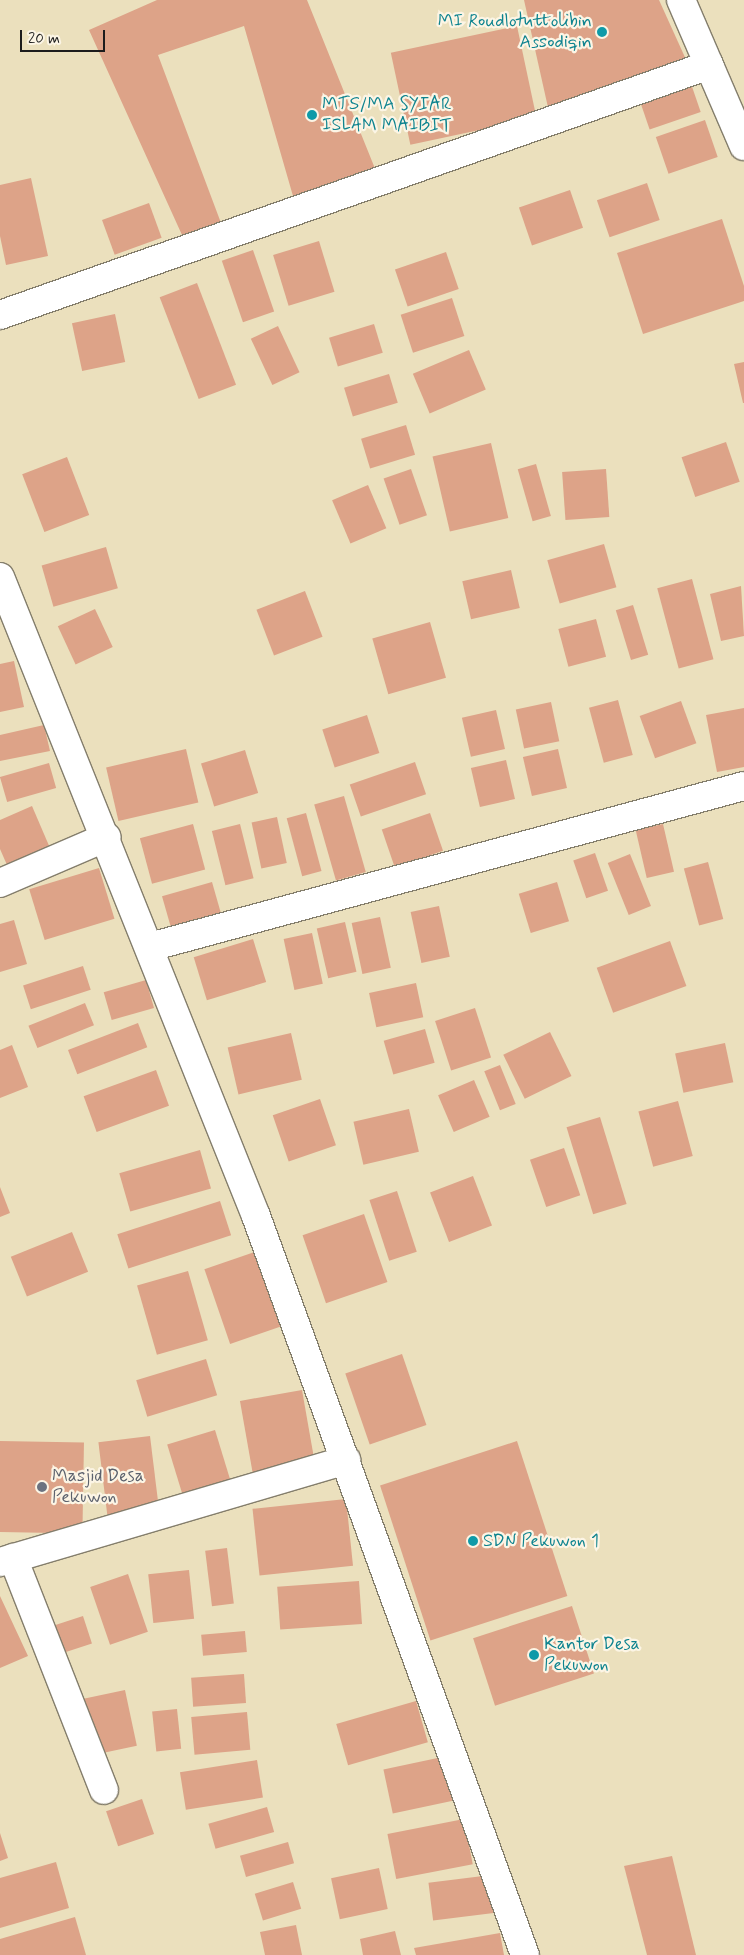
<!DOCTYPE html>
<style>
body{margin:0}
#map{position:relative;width:744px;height:1955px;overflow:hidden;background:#ebe0bd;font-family:Mynerve,sans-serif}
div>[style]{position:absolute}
.building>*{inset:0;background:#dda388;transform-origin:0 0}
.roads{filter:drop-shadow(1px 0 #847e6c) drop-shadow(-1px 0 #847e6c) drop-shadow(0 1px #847e6c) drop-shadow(0 -1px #847e6c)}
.minor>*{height:28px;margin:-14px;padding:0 14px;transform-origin:14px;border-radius:14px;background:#fff}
.dots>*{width:14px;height:14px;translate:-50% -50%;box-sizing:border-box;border:2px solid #fcf5e5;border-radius:50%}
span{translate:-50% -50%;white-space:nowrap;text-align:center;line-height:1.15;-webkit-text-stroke:4.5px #fcf5e5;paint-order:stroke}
.culture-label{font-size:18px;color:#0d838f}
.right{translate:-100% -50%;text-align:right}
.left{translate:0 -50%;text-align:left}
.worship-label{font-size:18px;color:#5b616d}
.scale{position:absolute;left:20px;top:30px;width:85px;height:22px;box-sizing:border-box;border:2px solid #1c1c1c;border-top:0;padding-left:6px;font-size:15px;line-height:18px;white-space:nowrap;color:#1c1c1c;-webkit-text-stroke:4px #fcf5e5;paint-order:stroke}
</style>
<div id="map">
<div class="building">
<div style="clip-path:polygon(157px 0,307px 0,378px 176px,295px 203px,244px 26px,158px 55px,221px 223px,182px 235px,89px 30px)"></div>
<div style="clip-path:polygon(524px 0,659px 0,688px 64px,549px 112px)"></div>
<div style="left:517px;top:26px;width:94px;height:129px;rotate:78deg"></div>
<div style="left:688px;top:75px;width:39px;height:54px;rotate:71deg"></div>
<div style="left:705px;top:120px;width:39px;height:52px;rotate:71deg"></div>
<div style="clip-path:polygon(31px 178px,48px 256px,6px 265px,0 236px,0 185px)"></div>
<div style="left:647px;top:183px;width:39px;height:53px;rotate:71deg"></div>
<div style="left:570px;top:190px;width:40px;height:54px;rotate:71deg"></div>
<div style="left:149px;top:203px;width:37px;height:50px;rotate:70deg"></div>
<div style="clip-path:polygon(722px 219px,744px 286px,744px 301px,643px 334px,617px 253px)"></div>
<div style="left:319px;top:241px;width:53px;height:48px;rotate:73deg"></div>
<div style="left:253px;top:250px;width:65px;height:33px;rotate:71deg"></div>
<div style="left:446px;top:252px;width:39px;height:54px;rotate:71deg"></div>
<div style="left:197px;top:283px;width:109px;height:40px;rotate:69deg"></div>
<div style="left:452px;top:298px;width:40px;height:54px;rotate:72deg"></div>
<div style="left:115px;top:314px;width:49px;height:44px;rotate:78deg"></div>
<div style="left:374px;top:324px;width:30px;height:47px;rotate:73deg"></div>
<div style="left:278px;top:326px;width:51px;height:30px;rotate:65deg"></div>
<div style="left:469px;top:350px;width:43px;height:61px;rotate:67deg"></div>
<div style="clip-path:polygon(744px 362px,744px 403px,743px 403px,734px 364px)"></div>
<div style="left:389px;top:374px;width:30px;height:47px;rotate:73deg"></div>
<div style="left:406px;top:425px;width:31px;height:47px;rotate:73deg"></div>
<div style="left:726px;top:442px;width:42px;height:47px;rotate:71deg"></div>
<div style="left:491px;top:443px;width:77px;height:60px;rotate:77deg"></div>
<div style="left:67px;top:457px;width:62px;height:48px;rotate:69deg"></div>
<div style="left:536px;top:464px;width:54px;height:19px;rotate:74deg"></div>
<div style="left:411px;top:469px;width:49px;height:29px;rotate:71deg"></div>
<div style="left:606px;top:469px;width:48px;height:44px;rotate:86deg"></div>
<div style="left:368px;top:485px;width:47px;height:39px;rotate:67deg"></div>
<div style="left:604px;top:544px;width:45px;height:59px;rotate:74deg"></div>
<div style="left:106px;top:547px;width:43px;height:67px;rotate:74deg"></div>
<div style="left:511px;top:570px;width:39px;height:50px;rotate:77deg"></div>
<div style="left:692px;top:579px;width:83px;height:36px;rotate:75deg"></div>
<div style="clip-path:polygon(741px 586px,744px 636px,721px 641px,710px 594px)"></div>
<div style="left:305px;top:591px;width:49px;height:52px;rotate:69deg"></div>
<div style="left:633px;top:605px;width:52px;height:18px;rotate:73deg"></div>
<div style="left:95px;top:609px;width:42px;height:41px;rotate:65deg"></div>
<div style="left:596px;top:619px;width:39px;height:39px;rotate:75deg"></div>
<div style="left:430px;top:622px;width:58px;height:60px;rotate:74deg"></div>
<div style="clip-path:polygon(14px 661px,24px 707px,0 712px,0 664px)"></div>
<div style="left:618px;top:700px;width:57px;height:30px;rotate:75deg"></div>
<div style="left:681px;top:701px;width:45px;height:44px;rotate:70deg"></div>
<div style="left:551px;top:702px;width:40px;height:36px;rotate:78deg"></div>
<div style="clip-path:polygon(744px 708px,744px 767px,717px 772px,706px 715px)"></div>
<div style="left:496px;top:710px;width:40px;height:35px;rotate:77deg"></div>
<div style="left:367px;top:715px;width:40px;height:47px;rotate:72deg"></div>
<div style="clip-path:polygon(44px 725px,50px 751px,0 761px,0 735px)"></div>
<div style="left:186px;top:749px;width:55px;height:82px;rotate:77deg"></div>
<div style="left:558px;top:749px;width:40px;height:36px;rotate:77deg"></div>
<div style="left:245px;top:750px;width:45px;height:46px;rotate:73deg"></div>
<div style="left:506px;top:760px;width:40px;height:36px;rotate:77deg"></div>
<div style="left:415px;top:762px;width:34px;height:69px;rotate:71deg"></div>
<div style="left:49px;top:763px;width:26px;height:51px;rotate:74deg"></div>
<div style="left:344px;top:796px;width:79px;height:31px;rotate:74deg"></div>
<div style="clip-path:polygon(32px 806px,53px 855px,11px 874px,0 849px,0 820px)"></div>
<div style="left:306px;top:813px;width:60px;height:20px;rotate:75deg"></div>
<div style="left:430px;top:813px;width:40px;height:51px;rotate:71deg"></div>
<div style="left:277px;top:817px;width:47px;height:26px;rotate:78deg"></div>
<div style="left:193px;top:824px;width:47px;height:55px;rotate:75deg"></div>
<div style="left:240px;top:824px;width:56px;height:29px;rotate:76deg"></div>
<div style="left:663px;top:824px;width:49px;height:28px;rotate:77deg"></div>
<div style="left:595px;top:853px;width:40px;height:23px;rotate:71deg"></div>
<div style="left:630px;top:854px;width:56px;height:24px;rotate:68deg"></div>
<div style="left:708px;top:862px;width:59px;height:25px;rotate:75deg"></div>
<div style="left:99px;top:868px;width:53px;height:73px;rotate:73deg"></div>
<div style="left:212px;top:882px;width:35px;height:52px;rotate:74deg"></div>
<div style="left:557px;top:882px;width:41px;height:40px;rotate:73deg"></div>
<div style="left:439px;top:906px;width:52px;height:29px;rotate:78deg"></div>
<div style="left:380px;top:917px;width:52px;height:29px;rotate:78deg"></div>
<div style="clip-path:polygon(14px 920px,27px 964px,0 972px,0 924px)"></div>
<div style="left:345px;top:922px;width:51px;height:29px;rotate:77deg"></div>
<div style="left:312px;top:933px;width:52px;height:29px;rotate:78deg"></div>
<div style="left:253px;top:939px;width:45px;height:62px;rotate:73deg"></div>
<div style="left:670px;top:941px;width:48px;height:78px;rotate:70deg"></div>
<div style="left:83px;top:966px;width:25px;height:63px;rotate:72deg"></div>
<div style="left:146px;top:980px;width:29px;height:44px;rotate:74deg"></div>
<div style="left:416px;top:983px;width:35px;height:48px;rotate:78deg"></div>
<div style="left:85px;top:1003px;width:24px;height:61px;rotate:68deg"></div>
<div style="left:475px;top:1008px;width:52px;height:42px;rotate:72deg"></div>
<div style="left:138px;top:1023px;width:26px;height:75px;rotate:69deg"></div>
<div style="left:425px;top:1029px;width:35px;height:43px;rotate:74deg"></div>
<div style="left:550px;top:1032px;width:49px;height:52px;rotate:64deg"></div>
<div style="left:291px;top:1033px;width:48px;height:65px;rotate:77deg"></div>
<div style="left:725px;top:1043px;width:40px;height:51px;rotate:78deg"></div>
<div style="clip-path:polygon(12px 1045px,28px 1087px,0 1098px,0 1050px)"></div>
<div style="left:500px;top:1065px;width:42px;height:17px;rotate:68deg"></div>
<div style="left:156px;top:1070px;width:38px;height:77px;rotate:70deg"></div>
<div style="left:474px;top:1080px;width:40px;height:39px;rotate:67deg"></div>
<div style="left:320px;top:1099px;width:49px;height:50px;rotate:71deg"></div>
<div style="left:678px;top:1101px;width:57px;height:41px;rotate:75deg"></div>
<div style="left:409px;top:1109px;width:44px;height:57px;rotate:77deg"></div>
<div style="left:600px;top:1117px;width:91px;height:35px;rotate:73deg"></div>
<div style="left:564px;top:1148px;width:50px;height:36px;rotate:71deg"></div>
<div style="left:200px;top:1150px;width:40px;height:84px;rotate:74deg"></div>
<div style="left:473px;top:1176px;width:53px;height:46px;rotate:69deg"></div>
<div style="clip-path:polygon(0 1187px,10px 1213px,0 1217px)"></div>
<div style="left:397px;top:1191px;width:64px;height:29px;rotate:72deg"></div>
<div style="left:220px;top:1201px;width:36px;height:108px;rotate:72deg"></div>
<div style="left:364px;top:1214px;width:72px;height:65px;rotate:71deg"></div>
<div style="left:72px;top:1232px;width:43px;height:66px;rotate:68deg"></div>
<div style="left:263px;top:1249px;width:79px;height:62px;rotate:71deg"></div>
<div style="left:188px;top:1271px;width:72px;height:53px;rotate:74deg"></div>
<div style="left:402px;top:1354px;width:75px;height:60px;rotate:71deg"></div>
<div style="left:206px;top:1359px;width:38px;height:73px;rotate:73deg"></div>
<div style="left:302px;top:1390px;width:73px;height:63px;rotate:80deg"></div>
<div style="left:215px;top:1430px;width:63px;height:50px;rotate:73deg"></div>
<div style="left:150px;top:1436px;width:73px;height:52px;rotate:83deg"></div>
<div style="left:0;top:1441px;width:84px;height:91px;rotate:1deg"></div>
<div style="left:517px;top:1441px;width:163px;height:144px;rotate:72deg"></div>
<div style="left:346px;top:1499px;width:67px;height:94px;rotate:84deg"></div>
<div style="left:227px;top:1548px;width:56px;height:22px;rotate:83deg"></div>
<div style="left:189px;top:1570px;width:49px;height:41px;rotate:84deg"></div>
<div style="left:128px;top:1574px;width:61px;height:40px;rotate:71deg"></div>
<div style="left:359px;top:1581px;width:43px;height:82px;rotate:86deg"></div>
<div style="clip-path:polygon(0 1596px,28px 1656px,0 1668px)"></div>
<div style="left:572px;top:1606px;width:71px;height:104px;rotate:72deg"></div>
<div style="left:83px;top:1616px;width:29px;height:37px;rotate:72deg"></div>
<div style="left:245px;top:1631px;width:21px;height:44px;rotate:85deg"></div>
<div style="left:244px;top:1674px;width:29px;height:53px;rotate:86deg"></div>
<div style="left:125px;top:1690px;width:57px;height:52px;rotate:78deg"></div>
<div style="left:416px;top:1701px;width:43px;height:83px;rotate:74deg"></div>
<div style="left:177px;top:1709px;width:40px;height:25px;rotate:84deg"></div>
<div style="left:247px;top:1712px;width:38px;height:56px;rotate:85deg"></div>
<div style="left:447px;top:1756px;width:45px;height:65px;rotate:78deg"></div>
<div style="left:257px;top:1760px;width:38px;height:78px;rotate:81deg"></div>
<div style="left:142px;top:1799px;width:37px;height:38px;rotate:71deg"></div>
<div style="left:267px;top:1807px;width:26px;height:61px;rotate:74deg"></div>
<div style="left:464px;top:1819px;width:46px;height:78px;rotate:79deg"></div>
<div style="clip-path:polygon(0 1833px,8px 1858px,0 1861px)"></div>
<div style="left:288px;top:1842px;width:22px;height:50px;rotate:74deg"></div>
<div style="clip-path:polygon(672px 1856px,696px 1955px,647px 1955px,624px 1866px)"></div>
<div style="clip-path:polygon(56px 1862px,69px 1908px,0 1928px,0 1878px)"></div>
<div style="left:379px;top:1868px;width:42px;height:49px;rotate:78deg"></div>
<div style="left:491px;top:1875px;width:38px;height:63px;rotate:83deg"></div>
<div style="left:293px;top:1882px;width:28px;height:40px;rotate:73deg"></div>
<div style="clip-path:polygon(75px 1917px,86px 1955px,0 1955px,0 1939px)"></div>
<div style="clip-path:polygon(296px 1925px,302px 1955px,265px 1955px,260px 1932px)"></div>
<div style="clip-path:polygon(395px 1931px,401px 1955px,363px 1955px,360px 1939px)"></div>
<div style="clip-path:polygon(500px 1933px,504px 1955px,416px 1955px,414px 1948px)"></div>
</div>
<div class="roads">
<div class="minor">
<div style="left:681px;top:0;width:159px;rotate:66.7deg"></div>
<div style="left:0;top:315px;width:752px;rotate:-19.42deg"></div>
<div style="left:0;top:577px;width:688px;rotate:68.17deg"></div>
<div style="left:256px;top:1216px;width:786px;rotate:70deg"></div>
<div style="left:0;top:883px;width:116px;rotate:-23.3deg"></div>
<div style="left:150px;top:947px;width:615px;rotate:-15.17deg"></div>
<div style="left:13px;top:1558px;width:249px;rotate:68.6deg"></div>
<div style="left:0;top:1562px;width:361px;rotate:-16.4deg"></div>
</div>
</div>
<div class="dots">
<div style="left:602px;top:32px;background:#0f9aa8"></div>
<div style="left:312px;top:115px;background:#0f9aa8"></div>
<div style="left:42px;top:1487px;background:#6b7280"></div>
<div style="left:473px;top:1541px;background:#0f9aa8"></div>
<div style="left:534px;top:1655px;background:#0f9aa8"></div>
</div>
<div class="culture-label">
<span class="right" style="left:592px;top:32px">MI Roudlotuttolibin<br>Assodiqin</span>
<span class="left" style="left:322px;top:115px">MTS/MA SYIAR<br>ISLAM MAIBIT</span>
<span class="left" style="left:483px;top:1541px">SDN Pekuwon 1</span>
<span class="left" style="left:544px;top:1655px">Kantor Desa<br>Pekuwon</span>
</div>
<div class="worship-label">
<span class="left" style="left:52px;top:1487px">Masjid Desa<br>Pekuwon</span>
</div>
<div class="scale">20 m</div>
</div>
